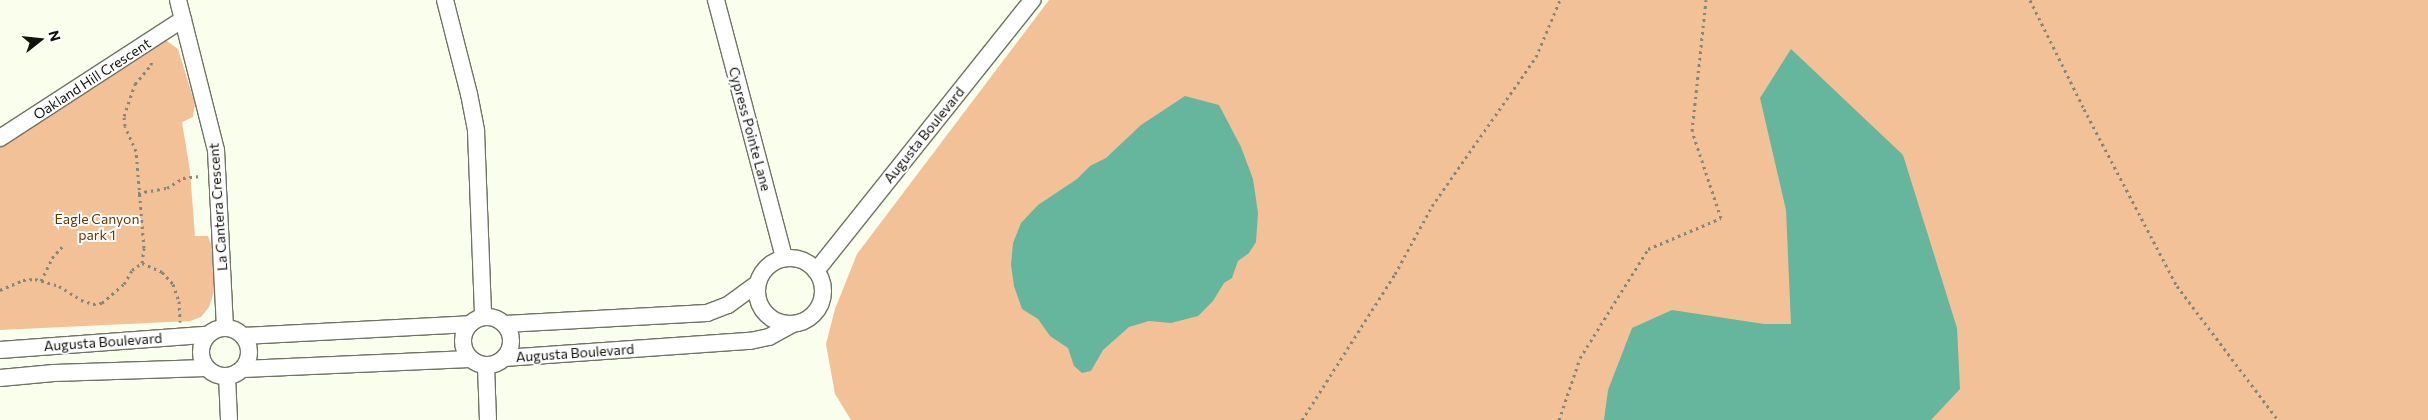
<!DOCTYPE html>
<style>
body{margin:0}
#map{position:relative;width:2428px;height:420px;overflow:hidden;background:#fafeec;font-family:Commissioner,sans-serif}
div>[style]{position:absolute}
.green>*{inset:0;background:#f3c198}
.water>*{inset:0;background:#66b59d}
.path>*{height:3px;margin-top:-1.5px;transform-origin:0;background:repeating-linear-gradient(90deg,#85877b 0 2.5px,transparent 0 6.5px)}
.roads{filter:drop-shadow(1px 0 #707363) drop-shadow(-1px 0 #707363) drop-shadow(0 1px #707363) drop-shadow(0 -1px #707363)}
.minor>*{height:16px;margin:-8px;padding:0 8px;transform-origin:8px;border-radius:8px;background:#fff}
.minor>.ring{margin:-8px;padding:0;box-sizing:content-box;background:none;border:16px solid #fff;border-radius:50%}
span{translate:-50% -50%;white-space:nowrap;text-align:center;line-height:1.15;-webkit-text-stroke:4px #fff;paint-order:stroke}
.street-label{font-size:14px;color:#12130d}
.park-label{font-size:14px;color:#683600}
.north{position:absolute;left:15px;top:15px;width:50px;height:50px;-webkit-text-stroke:4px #fff;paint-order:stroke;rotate:74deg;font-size:14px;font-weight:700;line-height:20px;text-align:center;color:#12130d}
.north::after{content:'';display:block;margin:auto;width:18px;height:22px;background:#12130d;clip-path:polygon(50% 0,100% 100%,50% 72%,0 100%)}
</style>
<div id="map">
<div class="green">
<div style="clip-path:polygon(1049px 0,2428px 0,2428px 420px,851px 420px,835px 394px,826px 344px,835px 309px,857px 254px)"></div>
<div style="clip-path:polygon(167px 41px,178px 49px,195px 104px,193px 117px,182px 122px,190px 171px,195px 236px,208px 236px,212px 247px,215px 289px,209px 307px,201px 317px,190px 321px,0 330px,0 147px,159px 42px)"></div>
</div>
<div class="water">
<div style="clip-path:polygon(1791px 49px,1903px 155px,1957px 328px,1960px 389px,1931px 420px,1604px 420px,1608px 390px,1632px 328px,1672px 310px,1764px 324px,1791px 324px,1786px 210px,1760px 98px)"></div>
<div style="clip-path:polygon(1185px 96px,1219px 105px,1241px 147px,1253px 179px,1258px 213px,1256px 242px,1249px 253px,1238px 261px,1232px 278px,1224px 283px,1213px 301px,1198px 316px,1171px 323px,1149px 321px,1129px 327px,1103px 350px,1091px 371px,1082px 373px,1074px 366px,1068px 348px,1050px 336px,1038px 319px,1022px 309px,1014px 286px,1011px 265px,1013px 243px,1021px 223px,1038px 205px,1077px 179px,1090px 166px,1106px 158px,1141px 125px)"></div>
</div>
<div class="path">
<div style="left:2030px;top:0;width:122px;rotate:63.6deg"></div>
<div style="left:2084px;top:109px;width:200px;rotate:62.3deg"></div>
<div style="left:2177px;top:286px;width:168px;rotate:53deg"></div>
<div style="left:138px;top:193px;width:29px;rotate:-10deg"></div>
<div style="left:167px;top:188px;width:19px;rotate:-32deg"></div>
<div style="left:183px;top:178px;width:17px;rotate:-7deg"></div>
<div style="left:142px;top:263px;width:22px;rotate:24deg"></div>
<div style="left:162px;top:272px;width:16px;rotate:47deg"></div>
<div style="left:173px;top:284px;width:18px;rotate:71deg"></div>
<div style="left:179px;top:301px;width:21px;rotate:87deg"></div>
<div style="left:41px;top:281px;width:25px;rotate:-64deg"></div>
<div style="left:52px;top:258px;width:15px;rotate:-48deg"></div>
<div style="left:0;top:290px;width:25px;rotate:-23deg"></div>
<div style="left:23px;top:280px;width:12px;rotate:-5deg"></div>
<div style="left:35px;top:279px;width:25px;rotate:16deg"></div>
<div style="left:59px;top:286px;width:26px;rotate:32deg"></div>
<div style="left:81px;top:300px;width:13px;rotate:18deg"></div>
<div style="left:93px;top:304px;width:9px;rotate:-6deg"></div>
<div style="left:102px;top:303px;width:29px;rotate:-41deg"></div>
<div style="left:124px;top:284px;width:16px;rotate:-60deg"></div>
<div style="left:132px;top:270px;width:12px;rotate:-35deg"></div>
<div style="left:142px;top:263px;width:15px;rotate:-82deg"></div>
<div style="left:144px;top:248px;width:97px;rotate:-94.7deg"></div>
<div style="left:136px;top:151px;width:27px;rotate:-114deg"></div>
<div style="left:125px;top:126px;width:10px;rotate:-96deg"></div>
<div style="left:124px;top:116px;width:34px;rotate:-71deg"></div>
<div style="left:135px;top:84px;width:25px;rotate:-50deg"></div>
<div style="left:151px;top:65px;width:6px;rotate:-81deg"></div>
<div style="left:1302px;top:420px;width:173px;rotate:-57.5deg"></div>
<div style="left:1395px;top:274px;width:77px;rotate:-61.4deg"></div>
<div style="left:1432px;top:206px;width:182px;rotate:-55.1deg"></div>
<div style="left:1536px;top:57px;width:62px;rotate:-67.2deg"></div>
<div style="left:1559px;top:420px;width:65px;rotate:-71.3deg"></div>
<div style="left:1580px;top:358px;width:128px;rotate:-58deg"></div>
<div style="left:1648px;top:249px;width:79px;rotate:-23deg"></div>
<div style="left:1721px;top:218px;width:92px;rotate:-108.4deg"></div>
<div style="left:1692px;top:131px;width:132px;rotate:-83.9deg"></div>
</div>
<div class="roads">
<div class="minor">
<div style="left:178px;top:0;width:155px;rotate:75.8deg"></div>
<div style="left:216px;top:150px;width:178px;rotate:87.1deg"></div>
<div style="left:445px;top:0;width:97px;rotate:75.7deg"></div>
<div style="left:469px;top:94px;width:38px;rotate:79deg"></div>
<div style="left:476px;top:131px;width:186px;rotate:87.8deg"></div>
<div style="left:716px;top:0;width:267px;rotate:75.2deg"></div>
<div style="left:0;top:138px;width:218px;rotate:-33deg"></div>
<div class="ring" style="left:757px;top:258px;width:50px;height:50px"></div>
<div style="left:816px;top:271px;width:347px;rotate:-51.4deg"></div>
<div class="ring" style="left:463px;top:317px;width:32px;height:32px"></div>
<div style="left:505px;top:324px;width:202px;rotate:-3.1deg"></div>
<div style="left:707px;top:313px;width:22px;rotate:-21deg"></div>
<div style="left:728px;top:305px;width:36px;rotate:-36deg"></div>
<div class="ring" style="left:201px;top:328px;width:32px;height:32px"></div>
<div style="left:243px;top:336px;width:227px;rotate:-3deg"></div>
<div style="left:0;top:350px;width:207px;rotate:-4.2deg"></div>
<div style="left:504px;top:358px;width:247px;rotate:-4deg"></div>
<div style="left:750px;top:341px;width:19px;rotate:-12deg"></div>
<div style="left:769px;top:337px;width:25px;rotate:-29deg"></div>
<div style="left:486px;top:366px;width:54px;rotate:87.9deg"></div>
<div style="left:243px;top:369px;width:227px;rotate:-2.5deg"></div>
<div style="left:227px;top:376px;width:44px;rotate:87.4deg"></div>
<div style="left:0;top:378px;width:54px;rotate:-5.3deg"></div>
<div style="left:54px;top:373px;width:152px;rotate:-1.9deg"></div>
</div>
</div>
<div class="street-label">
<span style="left:92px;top:79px;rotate:-33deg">Oakland Hill Crescent</span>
<span style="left:750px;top:129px;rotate:75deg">Cypress Pointe Lane</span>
<span style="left:924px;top:135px;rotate:-51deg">Augusta Boulevard</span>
<span style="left:218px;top:207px;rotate:-94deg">La Cantera Crescent</span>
<span style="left:103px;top:342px;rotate:-4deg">Augusta Boulevard</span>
<span style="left:575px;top:353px;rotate:-4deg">Augusta Boulevard</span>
</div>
<div class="park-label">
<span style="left:97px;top:227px">Eagle Canyon<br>park 1</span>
</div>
<div class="north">N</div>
</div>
